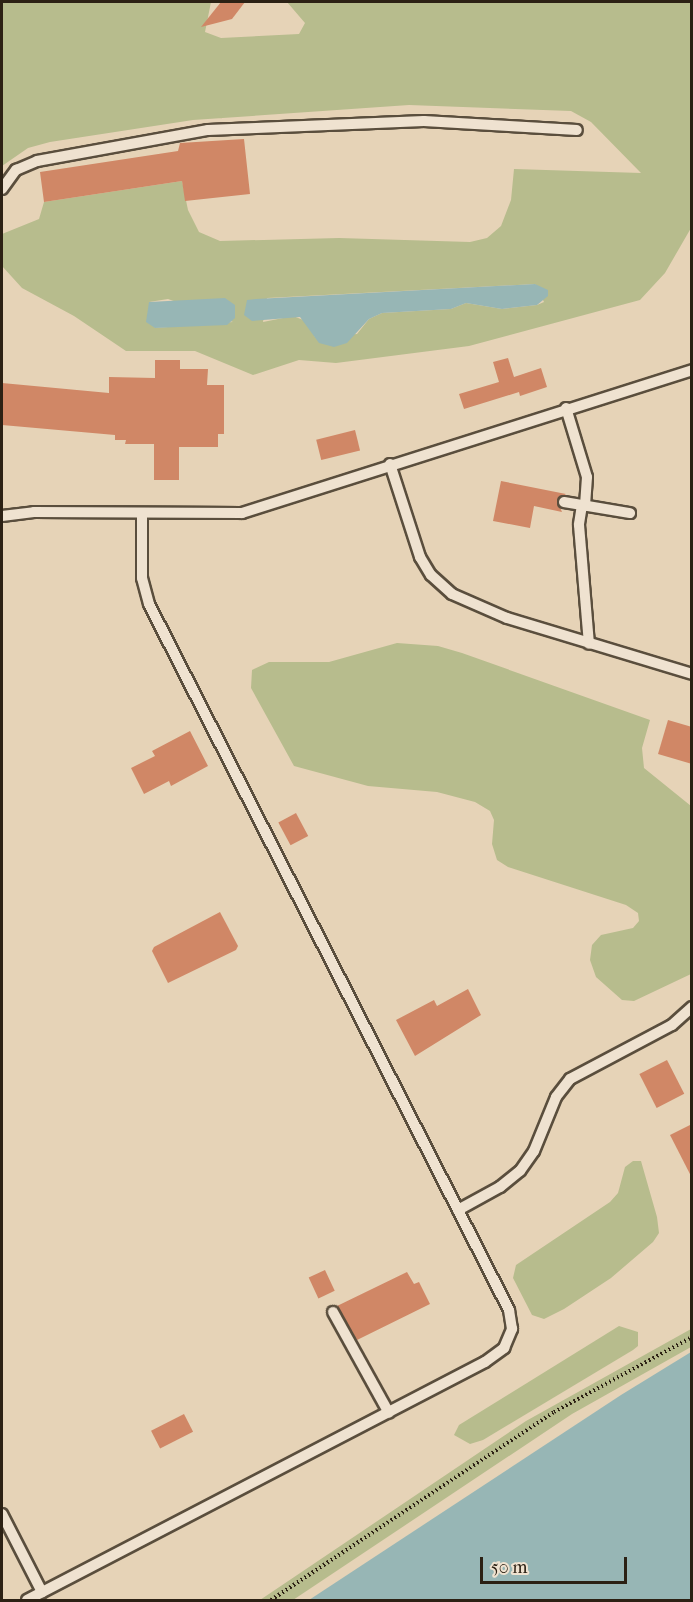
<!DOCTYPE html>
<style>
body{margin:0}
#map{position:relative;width:693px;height:1602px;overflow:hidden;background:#e6d3b7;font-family:"IM FELL French Canon",serif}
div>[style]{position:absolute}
.green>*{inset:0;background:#b7bc8d}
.water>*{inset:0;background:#97b6b5}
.building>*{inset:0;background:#d08766;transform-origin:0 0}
.path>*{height:4px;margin-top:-2px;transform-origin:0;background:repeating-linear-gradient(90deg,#2c2114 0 1.5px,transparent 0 4.5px)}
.roads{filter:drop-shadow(2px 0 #5a4e3d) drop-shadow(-2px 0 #5a4e3d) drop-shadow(0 2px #5a4e3d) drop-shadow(0 -2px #5a4e3d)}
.lane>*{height:10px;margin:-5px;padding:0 5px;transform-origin:5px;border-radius:5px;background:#efe2d0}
span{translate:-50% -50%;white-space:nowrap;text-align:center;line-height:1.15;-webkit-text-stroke:6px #efe2d0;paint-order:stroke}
.frame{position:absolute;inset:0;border:3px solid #2c2114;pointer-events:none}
.scale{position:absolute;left:480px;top:1557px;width:147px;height:27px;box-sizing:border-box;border:3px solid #2c2114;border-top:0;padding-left:8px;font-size:18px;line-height:21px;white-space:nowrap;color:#2c2114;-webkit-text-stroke:4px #efe2d0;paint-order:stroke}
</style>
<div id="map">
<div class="green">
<div style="clip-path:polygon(evenodd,2px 2px,211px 2px,205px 32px,221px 38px,299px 34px,305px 23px,287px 2px,691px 2px,691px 228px,665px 273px,640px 300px,469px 346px,336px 363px,299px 360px,253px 375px,195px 351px,126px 351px,74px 316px,22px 288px,2px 266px,2px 234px,39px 219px,44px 202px,182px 181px,188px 210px,199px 232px,220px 241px,339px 238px,470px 242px,487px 238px,501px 226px,511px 200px,514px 169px,641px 173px,591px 122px,571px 111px,409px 105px,193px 120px,50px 142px,28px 148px,2px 166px,2px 2px,535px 284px,544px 302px,537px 305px,502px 309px,466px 303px,451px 309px,382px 313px,369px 319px,357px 334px,315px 337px,306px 321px,293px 316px,263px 322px,267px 298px,535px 284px,2px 2px,168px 299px,233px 322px,155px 328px,149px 302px,168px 299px)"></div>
<div style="clip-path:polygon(397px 643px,438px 646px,462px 653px,650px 720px,642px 748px,644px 768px,691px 806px,691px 974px,634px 1001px,622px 1000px,596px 977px,590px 960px,592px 945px,601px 935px,633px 928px,639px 921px,638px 913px,626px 905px,508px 867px,497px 860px,492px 844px,494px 820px,490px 811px,475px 802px,437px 792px,368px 786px,294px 766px,251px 688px,252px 670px,269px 662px,329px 662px)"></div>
<div style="clip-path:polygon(633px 1161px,641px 1161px,657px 1217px,659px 1233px,653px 1242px,611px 1278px,564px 1309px,544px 1319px,532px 1315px,513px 1278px,516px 1265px,610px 1202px,618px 1193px,625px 1167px)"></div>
<div style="clip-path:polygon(619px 1326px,638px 1332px,638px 1346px,633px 1350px,483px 1440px,470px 1444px,454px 1435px,459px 1425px)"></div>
<div style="clip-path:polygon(691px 1329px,691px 1347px,572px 1414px,293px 1600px,260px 1600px,526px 1421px)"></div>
</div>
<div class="water">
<div style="clip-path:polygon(535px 284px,548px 290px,548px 296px,537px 305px,502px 309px,466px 303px,451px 309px,382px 313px,369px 319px,347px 343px,334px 347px,319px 343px,300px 317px,252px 321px,244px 315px,247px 300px,256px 299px)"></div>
<div style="clip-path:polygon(225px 298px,235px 305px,235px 318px,227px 325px,155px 328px,146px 322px,149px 302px)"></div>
<div style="clip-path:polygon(691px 1352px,691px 1600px,309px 1600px,621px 1395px)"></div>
</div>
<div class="building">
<div style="clip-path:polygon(221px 2px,245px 2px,232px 19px,201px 27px)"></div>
<div style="clip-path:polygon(244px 139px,250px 194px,185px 201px,182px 181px,44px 202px,40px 172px,178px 151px,180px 143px)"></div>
<div style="clip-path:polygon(508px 358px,514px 377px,541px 368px,547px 387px,520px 396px,519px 392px,464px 409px,459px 394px,499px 382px,493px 362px)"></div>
<div style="clip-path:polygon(155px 360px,180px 360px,180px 369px,208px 369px,207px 385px,224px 385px,224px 434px,218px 434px,218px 447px,179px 447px,179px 480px,154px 480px,154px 444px,125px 444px,126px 440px,115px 440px,115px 435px,2px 425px,2px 383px,109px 393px,109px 377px,155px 378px)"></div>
<div style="left:355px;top:430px;width:21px;height:40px;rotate:76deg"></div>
<div style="clip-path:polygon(501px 481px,566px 494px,557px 500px,562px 512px,534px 506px,530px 528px,493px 521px)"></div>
<div style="clip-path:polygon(668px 720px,692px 727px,692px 764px,658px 754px)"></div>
<div style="clip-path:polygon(190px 731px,208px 766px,171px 786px,169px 781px,144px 794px,131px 768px,155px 756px,152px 751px)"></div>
<div style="left:296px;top:813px;width:26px;height:20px;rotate:62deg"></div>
<div style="clip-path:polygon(220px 912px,238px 946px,236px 950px,168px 983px,152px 951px,154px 947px)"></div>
<div style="clip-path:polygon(468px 989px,481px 1015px,415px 1056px,396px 1020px,434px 1000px,437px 1006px)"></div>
<div style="left:667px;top:1060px;width:38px;height:31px;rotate:63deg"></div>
<div style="clip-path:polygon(692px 1124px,692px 1178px,670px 1135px)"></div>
<div style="left:325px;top:1270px;width:23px;height:18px;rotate:65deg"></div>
<div style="clip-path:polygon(407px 1272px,414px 1284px,419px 1282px,430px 1304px,357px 1340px,337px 1306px)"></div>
<div style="left:184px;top:1414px;width:20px;height:37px;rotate:63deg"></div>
</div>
<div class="path">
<div style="left:271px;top:1600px;width:340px;rotate:-33.6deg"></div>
<div style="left:554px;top:1412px;width:157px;rotate:-28.5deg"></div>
</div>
<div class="roads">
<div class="lane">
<div style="left:2px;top:189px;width:24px;rotate:-54deg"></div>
<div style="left:16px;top:170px;width:23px;rotate:-23deg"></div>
<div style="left:37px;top:161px;width:174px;rotate:-10.3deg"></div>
<div style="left:208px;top:130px;width:216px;rotate:-2.4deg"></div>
<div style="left:424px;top:121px;width:153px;rotate:3.4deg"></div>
<div style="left:566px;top:408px;width:72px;rotate:73.1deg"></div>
<div style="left:587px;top:477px;width:29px;rotate:94deg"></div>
<div style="left:390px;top:464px;width:98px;rotate:72.1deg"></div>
<div style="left:420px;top:557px;width:21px;rotate:59deg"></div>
<div style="left:431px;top:575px;width:28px;rotate:42deg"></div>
<div style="left:452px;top:594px;width:60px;rotate:23.6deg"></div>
<div style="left:507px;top:618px;width:193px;rotate:16.8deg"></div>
<div style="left:564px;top:502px;width:67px;rotate:9.5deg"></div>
<div style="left:582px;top:505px;width:20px;rotate:99deg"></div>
<div style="left:579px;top:525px;width:119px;rotate:85.2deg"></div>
<div style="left:2px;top:516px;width:32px;rotate:-7deg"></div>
<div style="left:34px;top:512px;width:208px;rotate:0.3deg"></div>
<div style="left:242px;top:513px;width:472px;rotate:-17.6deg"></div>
<div style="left:458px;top:1210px;width:48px;rotate:-28.7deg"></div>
<div style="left:500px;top:1187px;width:26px;rotate:-39deg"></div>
<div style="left:520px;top:1171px;width:24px;rotate:-55deg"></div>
<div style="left:534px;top:1151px;width:58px;rotate:-67.8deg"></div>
<div style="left:556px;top:1097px;width:23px;rotate:-52deg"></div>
<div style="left:570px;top:1079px;width:115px;rotate:-27.9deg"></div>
<div style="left:672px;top:1025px;width:27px;rotate:-42deg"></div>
<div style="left:333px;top:1312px;width:115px;rotate:61deg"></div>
<div style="left:2px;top:1514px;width:88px;rotate:62.9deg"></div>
<div style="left:27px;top:1600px;width:516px;rotate:-27.46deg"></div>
<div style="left:485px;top:1362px;width:24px;rotate:-36deg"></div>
<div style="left:504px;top:1348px;width:21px;rotate:-67deg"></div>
<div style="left:512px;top:1329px;width:19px;rotate:-99deg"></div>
<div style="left:509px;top:1310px;width:792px;rotate:-117.02deg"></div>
<div style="left:149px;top:604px;width:27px;rotate:-105deg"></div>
<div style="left:142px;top:578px;width:64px;rotate:-90deg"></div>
</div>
</div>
<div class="frame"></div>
<div class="scale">50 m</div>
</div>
